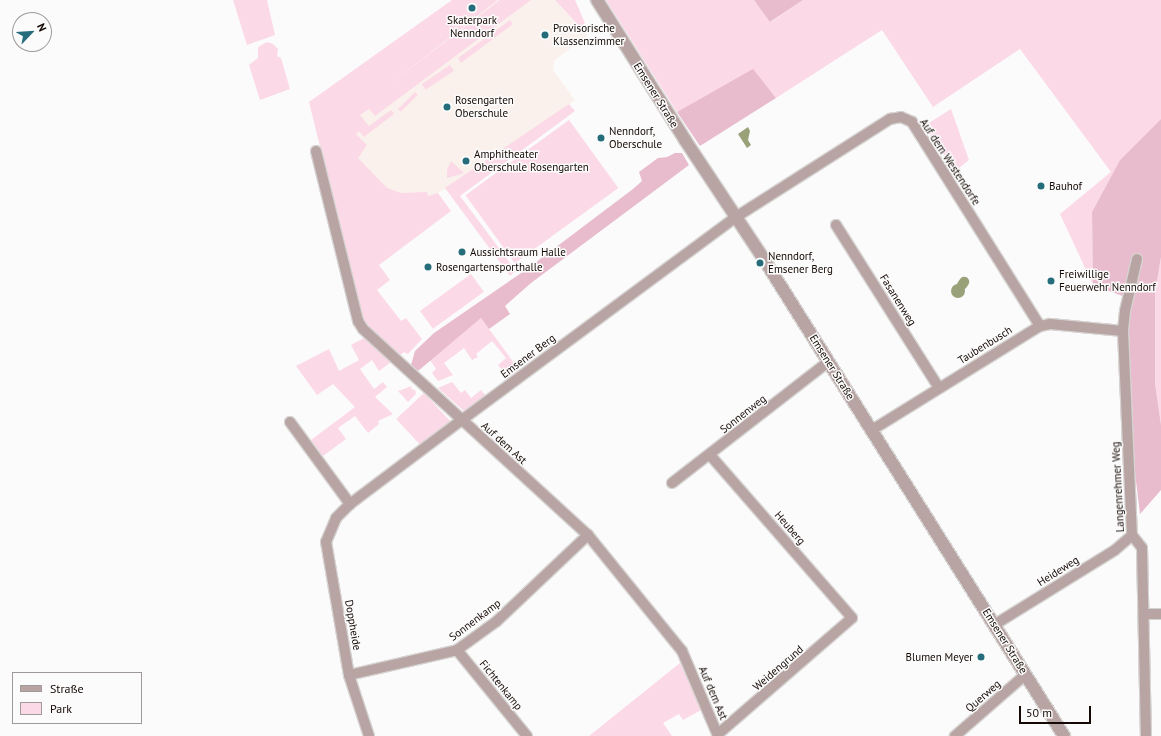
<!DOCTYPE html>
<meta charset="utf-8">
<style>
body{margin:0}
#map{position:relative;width:1161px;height:736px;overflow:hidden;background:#fbfbfb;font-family:"PT Sans",sans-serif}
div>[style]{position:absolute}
.built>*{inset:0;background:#faf1ec}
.green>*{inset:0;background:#fcd9e7;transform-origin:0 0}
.forest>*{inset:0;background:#e8bbcd}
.water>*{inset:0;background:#98a178}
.round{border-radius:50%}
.canal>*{height:10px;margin:-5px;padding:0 5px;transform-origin:5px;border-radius:5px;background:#98a178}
.roads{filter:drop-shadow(1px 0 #d6d4d3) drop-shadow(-1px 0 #d6d4d3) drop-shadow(0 1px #d6d4d3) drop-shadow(0 -1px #d6d4d3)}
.minor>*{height:10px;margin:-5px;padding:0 5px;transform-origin:5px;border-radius:5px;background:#b8a5a3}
.tertiary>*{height:12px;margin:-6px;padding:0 6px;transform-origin:6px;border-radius:6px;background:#b8a5a3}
.dots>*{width:11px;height:11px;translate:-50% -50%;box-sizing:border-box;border:2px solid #fbfbfb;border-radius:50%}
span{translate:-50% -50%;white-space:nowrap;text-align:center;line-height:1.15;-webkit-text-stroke:3px #fbfbfb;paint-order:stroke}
.poi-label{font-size:11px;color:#140904}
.left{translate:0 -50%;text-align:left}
.right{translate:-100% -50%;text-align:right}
.street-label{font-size:11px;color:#140904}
.legend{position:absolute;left:12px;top:672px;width:130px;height:52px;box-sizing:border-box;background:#fbfbfb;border:1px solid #9f9a98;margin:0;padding:5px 7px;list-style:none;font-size:12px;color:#140904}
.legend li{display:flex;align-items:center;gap:8px;height:20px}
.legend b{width:20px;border:1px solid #9f9a98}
.north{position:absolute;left:12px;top:12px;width:40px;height:40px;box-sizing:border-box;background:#fbfbfb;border:1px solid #9f9a98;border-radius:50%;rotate:65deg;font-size:11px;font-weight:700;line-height:16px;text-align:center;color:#140904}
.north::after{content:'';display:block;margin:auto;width:14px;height:18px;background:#266d7b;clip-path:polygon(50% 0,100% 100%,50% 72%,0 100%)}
.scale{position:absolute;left:1019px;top:706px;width:72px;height:18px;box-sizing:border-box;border:2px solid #140904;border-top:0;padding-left:5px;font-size:12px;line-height:14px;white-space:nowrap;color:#140904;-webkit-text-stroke:3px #fbfbfb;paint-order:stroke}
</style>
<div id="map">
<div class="built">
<div style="clip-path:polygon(498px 0,555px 0,587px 35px,554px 61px,553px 70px,575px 100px,477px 169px,438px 193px,403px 203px,387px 219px,337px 125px)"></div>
</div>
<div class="green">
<div style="clip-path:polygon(233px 0,267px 0,275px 35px,247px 45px)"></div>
<div style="clip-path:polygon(452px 0,498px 0,386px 87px,500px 0,531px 0,375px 116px,369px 109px,360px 115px,369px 126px,391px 110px,394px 114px,364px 137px,359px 131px,356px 134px,367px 145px,358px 158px,387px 188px,401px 193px,427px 192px,428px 196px,438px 193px,451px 211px,379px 265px,390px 280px,377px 290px,401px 321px,406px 318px,422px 339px,408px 354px,404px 352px,400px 355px,363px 322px,309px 102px)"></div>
<div style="clip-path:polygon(555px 0,575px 0,585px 23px,580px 27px)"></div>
<div style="clip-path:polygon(606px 0,754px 0,771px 22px,803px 0,1161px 0,1161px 119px,1120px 160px,1092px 212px,1093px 285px,1060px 214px,1111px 172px,1020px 49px,933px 107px,882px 30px,776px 98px,753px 70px,677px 112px)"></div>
<div style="clip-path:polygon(510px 20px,513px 24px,461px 63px,458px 58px)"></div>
<div style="clip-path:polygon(267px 42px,273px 44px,278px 49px,277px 56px,281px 58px,290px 89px,260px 100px,249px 65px,258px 58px,258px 47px)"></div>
<div style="left:450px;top:65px;width:7px;height:34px;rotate:56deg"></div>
<div style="left:415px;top:92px;width:4px;height:24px;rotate:45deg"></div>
<div style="clip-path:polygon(569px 104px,575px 111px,460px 196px,516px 271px,510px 276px,445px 188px)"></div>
<div style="clip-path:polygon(951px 109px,969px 160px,955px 171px,924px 126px)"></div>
<div style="left:569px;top:120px;width:84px;height:128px;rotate:54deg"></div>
<div style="clip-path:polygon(451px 161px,464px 173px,447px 178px,447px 170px)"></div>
<div style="clip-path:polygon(1161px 257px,1161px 425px,1155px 383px,1155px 293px)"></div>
<div style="left:471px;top:274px;width:22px;height:63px;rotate:54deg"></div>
<div style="clip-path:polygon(481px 318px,520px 371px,505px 383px,503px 372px,498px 365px,506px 358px,492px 341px,476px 354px,478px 357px,472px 360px,464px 348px,444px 363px,453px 375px,438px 381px,432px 373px,436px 369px,430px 360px)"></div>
<div style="clip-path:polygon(364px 338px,391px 362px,379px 371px,372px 360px,360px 369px,374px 389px,383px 382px,387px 387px,375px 397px,393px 414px,378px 421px,379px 424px,368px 433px,355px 416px,338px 428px,346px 439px,323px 456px,311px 440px,355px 407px,333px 384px,317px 395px,296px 366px,329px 349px,339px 371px,359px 360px,351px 345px)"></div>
<div style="clip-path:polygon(452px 382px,461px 393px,465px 390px,471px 398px,481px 390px,487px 397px,464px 411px,438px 388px)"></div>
<div style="clip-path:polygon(412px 386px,411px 389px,415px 390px,416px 394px,408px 402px,398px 391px)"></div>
<div style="left:424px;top:393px;width:41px;height:38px;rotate:47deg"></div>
<div style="clip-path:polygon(680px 663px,703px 709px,683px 720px,679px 714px,663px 723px,672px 736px,589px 736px)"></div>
</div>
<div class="forest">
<div style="clip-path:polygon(754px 0,803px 0,770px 22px)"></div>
<div style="clip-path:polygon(753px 69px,776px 98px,700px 146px,677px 112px)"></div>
<div style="clip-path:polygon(1161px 119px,1161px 257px,1155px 293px,1155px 383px,1161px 425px,1161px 490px,1140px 514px,1131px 440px,1125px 297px,1093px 285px,1092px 212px,1120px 160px)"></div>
<div style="clip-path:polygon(675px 153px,682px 153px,689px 165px,531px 283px,505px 306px,510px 314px,489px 329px,481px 318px,418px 371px,411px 365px,415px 351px,434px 333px,527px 269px,633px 189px,642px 181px,639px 172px,658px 158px,667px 157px)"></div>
</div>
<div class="water">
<div style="clip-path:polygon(748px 127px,750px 131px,748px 140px,751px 145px,747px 148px,738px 134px)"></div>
<div class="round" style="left:951px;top:284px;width:14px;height:14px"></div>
</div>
<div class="canal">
<div style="left:962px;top:285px;width:4px;rotate:-56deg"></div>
</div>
<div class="roads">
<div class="minor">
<div style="left:316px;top:151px;width:175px;rotate:76.1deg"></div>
<div style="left:358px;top:321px;width:9px;rotate:58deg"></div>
<div style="left:363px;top:329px;width:305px;rotate:42.5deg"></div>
<div style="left:588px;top:535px;width:149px;rotate:51deg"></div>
<div style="left:682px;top:651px;width:92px;rotate:67deg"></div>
<div style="left:836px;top:225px;width:193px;rotate:57.7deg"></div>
<div style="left:1137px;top:259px;width:53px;rotate:103deg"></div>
<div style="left:1125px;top:311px;width:20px;rotate:96deg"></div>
<div style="left:1123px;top:331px;width:204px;rotate:87.5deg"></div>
<div style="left:1132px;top:535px;width:16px;rotate:52deg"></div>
<div style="left:1142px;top:548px;width:188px;rotate:88.8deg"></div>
<div style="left:290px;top:422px;width:102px;rotate:53.8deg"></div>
<div style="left:872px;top:430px;width:198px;rotate:-31.8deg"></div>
<div style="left:1040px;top:326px;width:10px;rotate:-11deg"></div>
<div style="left:1050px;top:324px;width:73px;rotate:5.5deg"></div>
<div style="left:710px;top:455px;width:216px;rotate:48.9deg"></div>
<div style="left:852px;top:618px;width:177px;rotate:139.1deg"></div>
<div style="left:672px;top:483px;width:197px;rotate:-37.8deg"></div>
<div style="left:1144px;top:614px;width:17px"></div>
<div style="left:994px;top:625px;width:142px;rotate:-31.8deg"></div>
<div style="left:1115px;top:550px;width:23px;rotate:-41deg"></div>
<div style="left:457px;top:650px;width:111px;rotate:50.9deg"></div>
<div style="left:349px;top:675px;width:111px;rotate:-13deg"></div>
<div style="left:457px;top:650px;width:49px;rotate:-35.9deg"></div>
<div style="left:497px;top:621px;width:125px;rotate:-43.4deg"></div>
<div style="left:369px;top:736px;width:64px;rotate:-108.2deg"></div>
<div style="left:349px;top:675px;width:135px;rotate:-99.8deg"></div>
<div style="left:326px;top:542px;width:26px;rotate:-67deg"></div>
<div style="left:336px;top:518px;width:20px;rotate:-45deg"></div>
<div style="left:350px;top:504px;width:136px;rotate:-37deg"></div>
<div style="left:459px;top:422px;width:345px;rotate:-36.5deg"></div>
<div style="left:736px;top:217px;width:183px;rotate:-32.5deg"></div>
<div style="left:890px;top:119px;width:11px;rotate:-10deg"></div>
<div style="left:901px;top:117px;width:12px;rotate:24deg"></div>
<div style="left:912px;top:122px;width:241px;rotate:57.9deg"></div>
<div style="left:955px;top:736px;width:94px;rotate:-41.1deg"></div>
</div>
<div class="tertiary">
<div style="left:597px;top:0;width:165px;rotate:57.8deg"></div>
<div style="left:685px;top:140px;width:145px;rotate:56.5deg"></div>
<div style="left:765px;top:261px;width:561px;rotate:57.81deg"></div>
</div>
</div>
<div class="dots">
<div style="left:472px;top:8px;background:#266d7b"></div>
<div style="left:545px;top:35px;background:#266d7b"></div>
<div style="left:447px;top:107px;background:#266d7b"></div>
<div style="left:601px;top:138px;background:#266d7b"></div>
<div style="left:466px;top:161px;background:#266d7b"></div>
<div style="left:1041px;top:186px;background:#266d7b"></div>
<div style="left:462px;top:252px;background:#266d7b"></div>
<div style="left:760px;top:263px;background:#266d7b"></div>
<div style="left:428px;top:267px;background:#266d7b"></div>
<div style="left:1051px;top:281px;background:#266d7b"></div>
<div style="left:981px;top:657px;background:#266d7b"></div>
</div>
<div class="poi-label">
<span style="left:472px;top:27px">Skaterpark<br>Nenndorf</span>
<span class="left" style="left:553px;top:35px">Provisorische<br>Klassenzimmer</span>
<span class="left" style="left:455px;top:107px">Rosengarten<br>Oberschule</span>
<span class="left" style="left:609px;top:138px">Nenndorf,<br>Oberschule</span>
<span class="left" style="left:474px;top:161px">Amphitheater<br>Oberschule Rosengarten</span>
<span class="left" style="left:1049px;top:186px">Bauhof</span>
<span class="left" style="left:470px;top:252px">Aussichtsraum Halle</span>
<span class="left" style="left:768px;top:263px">Nenndorf,<br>Emsener Berg</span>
<span class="left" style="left:436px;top:267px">Rosengartensporthalle</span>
<span class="left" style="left:1059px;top:281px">Freiwillige<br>Feuerwehr Nenndorf</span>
<span class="right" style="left:973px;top:657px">Blumen Meyer</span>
</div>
<div class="street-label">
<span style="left:656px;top:95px;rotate:58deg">Emsener Straße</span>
<span style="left:950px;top:162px;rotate:57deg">Auf dem Westendorfe</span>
<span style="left:898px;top:300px;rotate:58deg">Fasanenweg</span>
<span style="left:985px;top:345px;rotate:-32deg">Taubenbusch</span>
<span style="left:528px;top:356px;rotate:-37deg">Emsener Berg</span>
<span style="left:832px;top:367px;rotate:58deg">Emsener Straße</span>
<span style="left:743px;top:414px;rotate:-38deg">Sonnenweg</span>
<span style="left:504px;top:443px;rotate:42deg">Auf dem Ast</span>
<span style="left:1118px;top:487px;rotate:-93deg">Langenrehmer Weg</span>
<span style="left:790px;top:528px;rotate:49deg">Heuberg</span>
<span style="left:1058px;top:571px;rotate:-32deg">Heideweg</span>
<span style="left:475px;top:620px;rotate:-37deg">Sonnenkamp</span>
<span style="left:353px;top:625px;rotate:80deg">Doppheide</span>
<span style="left:1005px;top:641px;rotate:58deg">Emsener Straße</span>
<span style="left:778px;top:668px;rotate:-41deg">Weidengrund</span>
<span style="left:501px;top:685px;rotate:51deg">Fichtenkamp</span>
<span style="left:713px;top:693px;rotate:67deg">Auf dem Ast</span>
<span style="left:983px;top:696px;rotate:-41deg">Querweg</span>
</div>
<ul class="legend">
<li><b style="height:5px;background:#b8a5a3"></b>Straße</li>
<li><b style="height:11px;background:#fcd9e7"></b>Park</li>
</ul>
<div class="north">N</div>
<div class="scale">50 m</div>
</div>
